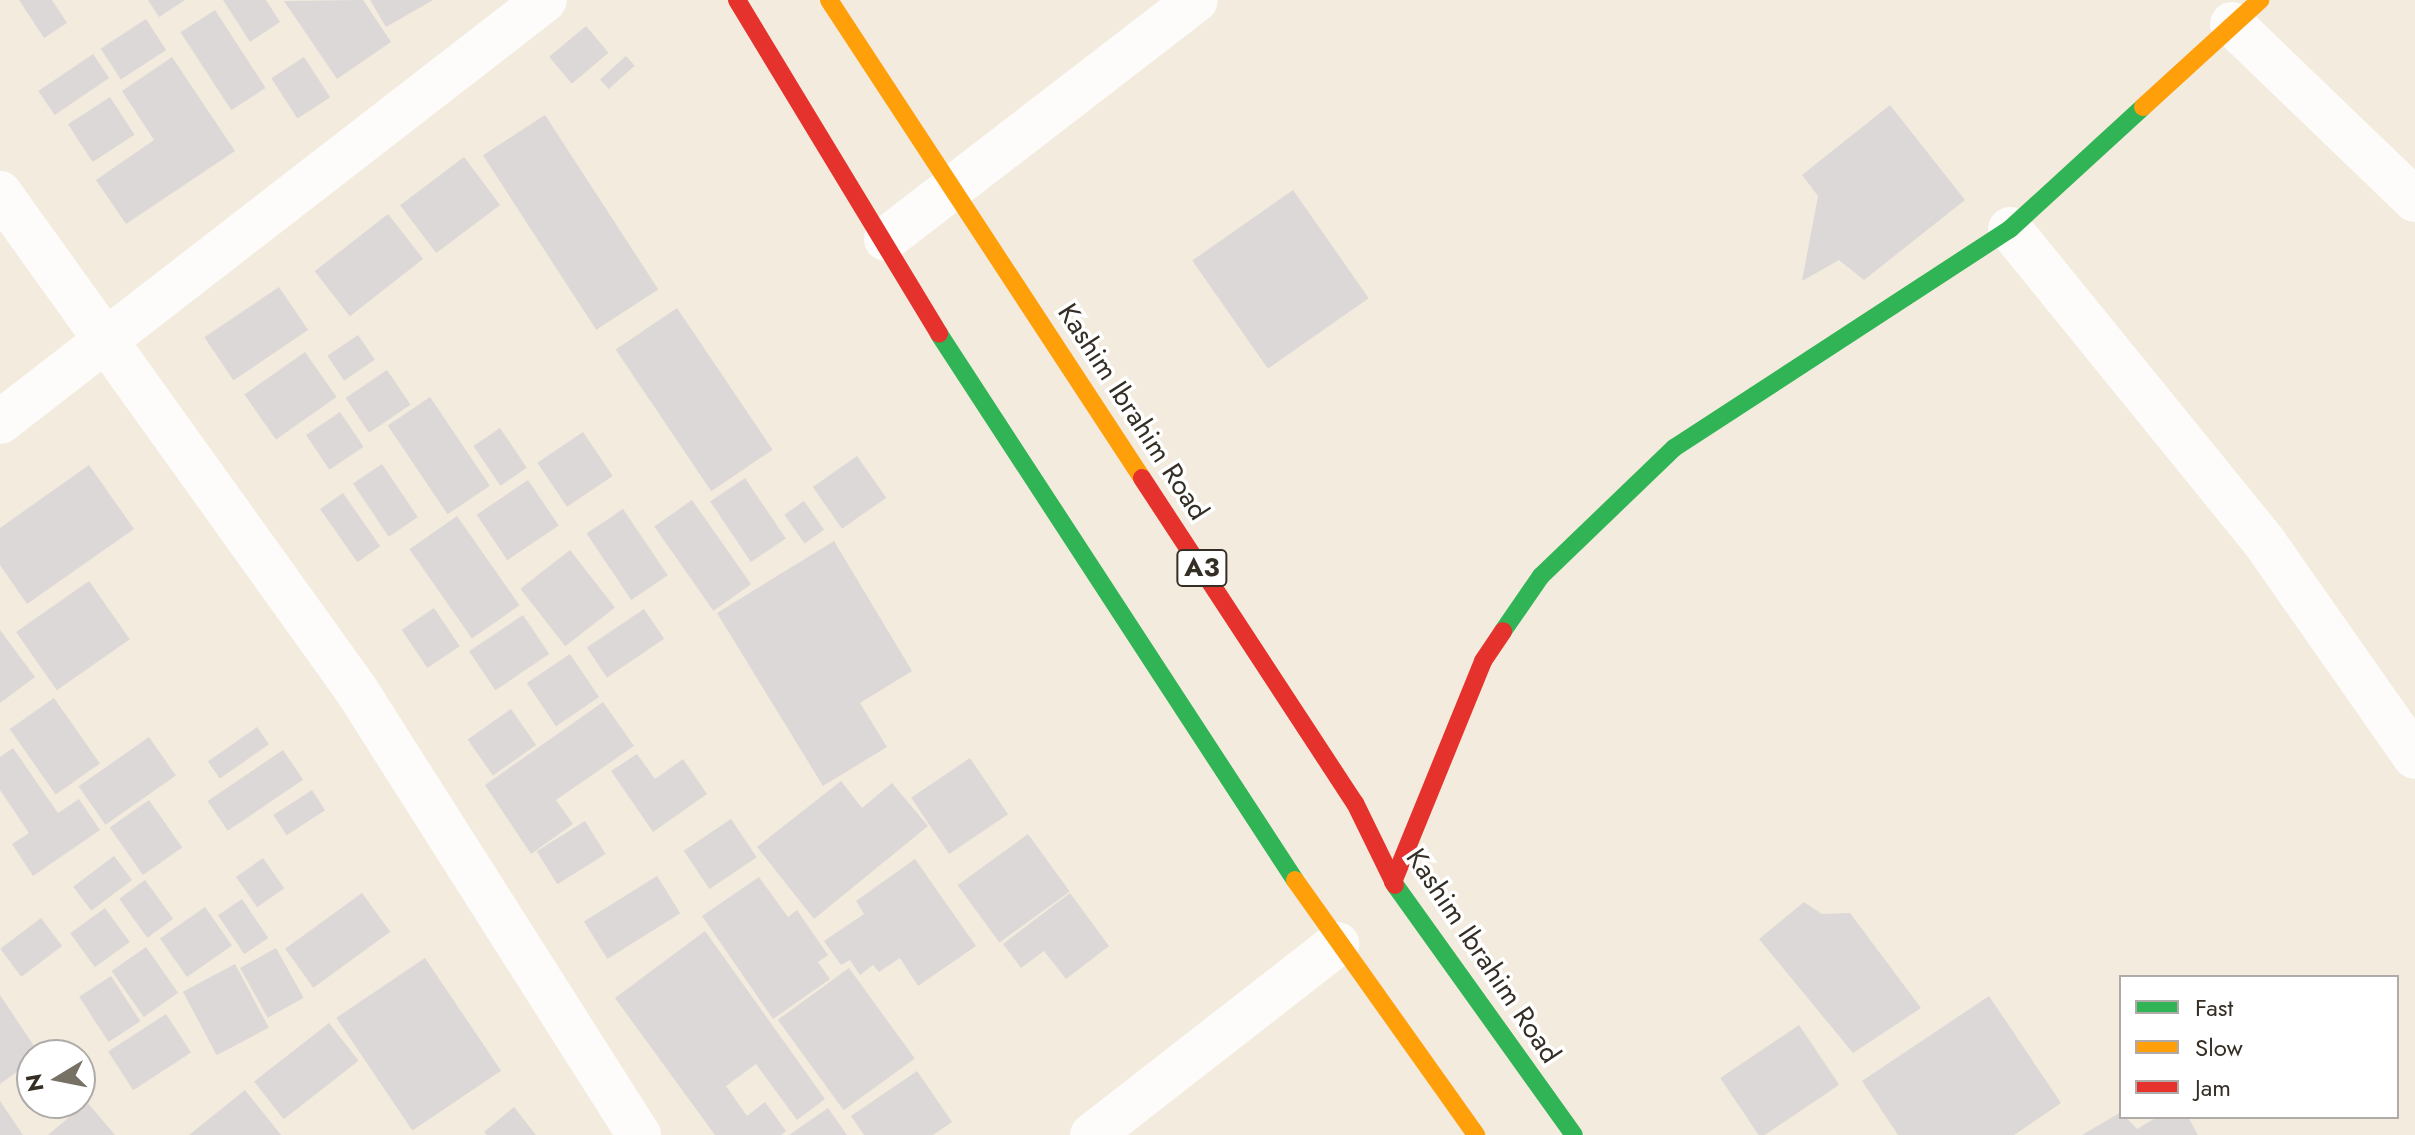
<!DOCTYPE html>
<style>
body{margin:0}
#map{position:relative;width:2415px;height:1135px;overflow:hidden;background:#f3ebdd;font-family:Jost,sans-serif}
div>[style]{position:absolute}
.building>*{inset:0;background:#dbd8d7;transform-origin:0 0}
.street>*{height:44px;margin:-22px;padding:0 22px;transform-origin:22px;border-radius:22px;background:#fdfcfa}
.fast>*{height:18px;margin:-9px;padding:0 9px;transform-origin:9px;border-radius:9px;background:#30b455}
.slow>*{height:18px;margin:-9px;padding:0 9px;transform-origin:9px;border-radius:9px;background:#ff9f0a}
.jam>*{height:18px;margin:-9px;padding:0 9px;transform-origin:9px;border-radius:9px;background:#e5322d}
span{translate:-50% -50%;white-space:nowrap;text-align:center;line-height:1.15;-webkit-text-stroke:7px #fff;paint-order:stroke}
.shield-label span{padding:2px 6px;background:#fff;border:2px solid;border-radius:6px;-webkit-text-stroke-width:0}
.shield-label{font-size:26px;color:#342e25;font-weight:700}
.street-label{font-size:28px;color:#342e25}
.legend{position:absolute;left:2119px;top:975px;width:280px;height:144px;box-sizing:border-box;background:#fff;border:2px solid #aeaba8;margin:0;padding:10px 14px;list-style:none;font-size:24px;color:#342e25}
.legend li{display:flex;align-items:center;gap:16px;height:40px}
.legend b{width:40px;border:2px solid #aeaba8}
.north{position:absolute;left:16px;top:1039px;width:80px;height:80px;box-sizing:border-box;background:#fff;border:2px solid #aeaba8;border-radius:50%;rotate:260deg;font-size:22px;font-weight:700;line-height:32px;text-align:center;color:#342e25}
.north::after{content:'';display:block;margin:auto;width:28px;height:36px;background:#777065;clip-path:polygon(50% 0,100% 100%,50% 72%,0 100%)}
</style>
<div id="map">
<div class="building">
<div style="clip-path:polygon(19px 0,52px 0,67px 23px,44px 38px)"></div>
<div style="clip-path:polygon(148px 0,185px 0,159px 17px)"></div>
<div style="clip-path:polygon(223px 0,266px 0,280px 22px,250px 42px)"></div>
<div style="clip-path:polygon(363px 0,391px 42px,337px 79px,284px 1px)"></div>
<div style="clip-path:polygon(370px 0,433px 0,386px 27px)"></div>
<div style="left:215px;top:10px;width:93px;height:41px;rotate:57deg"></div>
<div style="left:146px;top:19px;width:37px;height:54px;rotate:57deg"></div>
<div style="left:586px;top:26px;width:35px;height:48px;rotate:50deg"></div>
<div style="left:93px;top:54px;width:29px;height:66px;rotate:56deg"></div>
<div style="left:626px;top:56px;width:13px;height:35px;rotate:48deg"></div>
<div style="clip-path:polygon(172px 57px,235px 151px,126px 224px,96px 180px,154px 140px,122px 91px)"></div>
<div style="left:304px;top:57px;width:48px;height:39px;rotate:57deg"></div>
<div style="left:110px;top:97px;width:45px;height:50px;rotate:57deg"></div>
<div style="clip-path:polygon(1890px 105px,1965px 200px,1864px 280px,1839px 260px,1802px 281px,1818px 196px,1802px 175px)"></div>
<div style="left:545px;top:115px;width:208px;height:74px;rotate:57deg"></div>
<div style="left:464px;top:157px;width:60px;height:80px;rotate:53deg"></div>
<div style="left:1293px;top:190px;width:132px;height:123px;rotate:55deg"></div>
<div style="left:388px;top:214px;width:57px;height:93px;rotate:52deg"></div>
<div style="left:279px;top:287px;width:52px;height:90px;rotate:56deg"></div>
<div style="left:677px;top:308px;width:171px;height:74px;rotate:56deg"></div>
<div style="left:358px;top:335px;width:30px;height:37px;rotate:56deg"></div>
<div style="left:305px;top:352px;width:55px;height:74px;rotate:55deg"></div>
<div style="left:387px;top:370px;width:42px;height:50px;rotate:56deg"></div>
<div style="left:430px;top:397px;width:107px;height:51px;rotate:56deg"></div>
<div style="left:340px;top:412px;width:42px;height:41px;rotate:56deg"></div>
<div style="left:500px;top:428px;width:48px;height:32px;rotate:56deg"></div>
<div style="left:583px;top:432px;width:53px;height:55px;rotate:56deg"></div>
<div style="left:857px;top:456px;width:51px;height:54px;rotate:55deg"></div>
<div style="left:382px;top:464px;width:64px;height:35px;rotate:56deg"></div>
<div style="clip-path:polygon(89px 465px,134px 529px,27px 604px,0 565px,0 528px)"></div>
<div style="left:745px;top:478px;width:73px;height:42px;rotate:56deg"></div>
<div style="left:528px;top:480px;width:55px;height:62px;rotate:56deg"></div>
<div style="left:343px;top:493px;width:65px;height:28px;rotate:55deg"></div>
<div style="left:692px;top:500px;width:103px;height:46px;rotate:55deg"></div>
<div style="left:804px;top:501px;width:35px;height:24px;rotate:55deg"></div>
<div style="left:623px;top:509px;width:80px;height:44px;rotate:56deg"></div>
<div style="left:457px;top:516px;width:109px;height:58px;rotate:55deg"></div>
<div style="clip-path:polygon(834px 541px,912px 671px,860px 703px,887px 747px,823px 786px,717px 613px)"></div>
<div style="left:570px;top:550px;width:73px;height:63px;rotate:52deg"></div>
<div style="left:89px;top:581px;width:71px;height:89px;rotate:55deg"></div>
<div style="left:434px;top:608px;width:46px;height:39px;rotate:56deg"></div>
<div style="left:644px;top:609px;width:36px;height:69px;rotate:56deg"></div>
<div style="left:523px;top:615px;width:47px;height:65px;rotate:56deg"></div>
<div style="clip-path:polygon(0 630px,35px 677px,0 703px)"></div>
<div style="left:570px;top:654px;width:52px;height:52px;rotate:56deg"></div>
<div style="left:54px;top:698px;width:80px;height:54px;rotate:55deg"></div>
<div style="clip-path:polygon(603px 702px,634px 746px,556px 800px,573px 824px,531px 854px,485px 785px)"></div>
<div style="left:511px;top:709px;width:44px;height:53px;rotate:55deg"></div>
<div style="left:257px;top:727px;width:21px;height:60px;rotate:55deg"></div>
<div style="left:149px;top:737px;width:47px;height:86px;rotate:55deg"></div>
<div style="clip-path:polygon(13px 748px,58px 813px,79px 799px,100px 830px,33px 876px,12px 844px,29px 833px,0 790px,0 757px)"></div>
<div style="left:283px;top:750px;width:36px;height:91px;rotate:56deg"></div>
<div style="clip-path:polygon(637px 754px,655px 779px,683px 759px,707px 794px,653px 832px,611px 771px)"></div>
<div style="left:970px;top:758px;width:68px;height:71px;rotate:56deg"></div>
<div style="clip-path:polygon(841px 781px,862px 808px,892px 783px,928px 826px,814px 919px,757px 847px)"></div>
<div style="left:312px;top:790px;width:24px;height:46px;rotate:57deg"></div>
<div style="left:149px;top:800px;width:58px;height:48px;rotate:55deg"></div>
<div style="left:731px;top:819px;width:46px;height:57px;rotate:56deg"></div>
<div style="left:585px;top:821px;width:39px;height:57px;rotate:58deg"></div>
<div style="left:1028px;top:834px;width:71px;height:87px;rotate:54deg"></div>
<div style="left:114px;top:856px;width:30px;height:51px;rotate:53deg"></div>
<div style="left:263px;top:858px;width:37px;height:33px;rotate:55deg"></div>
<div style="clip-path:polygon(915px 859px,976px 946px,918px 986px,900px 958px,879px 972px,873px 965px,860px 975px,850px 960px,841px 965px,824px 941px,864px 914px,856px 901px)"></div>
<div style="left:657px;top:876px;width:44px;height:86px;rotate:58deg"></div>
<div style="clip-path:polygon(759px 877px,788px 917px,797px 910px,828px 955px,818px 962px,830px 979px,773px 1019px,702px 916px)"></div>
<div style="left:145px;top:880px;width:48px;height:32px;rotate:54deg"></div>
<div style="left:362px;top:893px;width:48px;height:95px;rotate:54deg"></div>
<div style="clip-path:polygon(1070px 893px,1109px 946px,1066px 979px,1044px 951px,1021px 968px,1003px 944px)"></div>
<div style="left:242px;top:899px;width:47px;height:29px;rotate:56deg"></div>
<div style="clip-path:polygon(1804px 902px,1822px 914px,1850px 913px,1921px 1008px,1853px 1053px,1759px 939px)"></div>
<div style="left:205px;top:907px;width:47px;height:55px;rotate:55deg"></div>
<div style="left:105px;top:908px;width:42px;height:43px;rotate:54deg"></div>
<div style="left:41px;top:918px;width:35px;height:51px;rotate:53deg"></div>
<div style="clip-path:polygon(705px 931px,825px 1099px,797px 1120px,756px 1064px,726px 1086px,747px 1116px,765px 1102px,786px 1131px,781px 1135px,715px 1135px,615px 998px)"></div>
<div style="left:146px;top:947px;width:56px;height:42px;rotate:55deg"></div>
<div style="left:276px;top:948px;width:57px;height:41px;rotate:61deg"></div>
<div style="left:425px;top:958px;width:136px;height:107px;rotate:56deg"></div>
<div style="left:235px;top:964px;width:72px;height:59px;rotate:62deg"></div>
<div style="left:849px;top:968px;width:112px;height:88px;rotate:54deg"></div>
<div style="left:111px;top:976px;width:54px;height:38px;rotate:57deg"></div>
<div style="clip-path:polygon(0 995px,40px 1055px,0 1084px)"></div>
<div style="clip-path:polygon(1989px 996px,2061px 1103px,2014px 1135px,1898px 1135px,1862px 1081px)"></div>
<div style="left:166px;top:1014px;width:46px;height:69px;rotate:57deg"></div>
<div style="left:329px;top:1023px;width:48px;height:95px;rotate:52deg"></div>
<div style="left:1799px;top:1025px;width:72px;height:95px;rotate:56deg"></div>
<div style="clip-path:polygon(917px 1071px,952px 1122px,933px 1135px,864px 1135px,851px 1116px)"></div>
<div style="clip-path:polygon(245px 1090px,281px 1135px,189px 1135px)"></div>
<div style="clip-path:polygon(0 1101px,23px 1135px,0 1135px)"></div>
<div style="clip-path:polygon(87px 1102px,115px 1135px,48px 1135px)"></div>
<div style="clip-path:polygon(514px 1107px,536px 1135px,487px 1135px,484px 1132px)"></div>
<div style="clip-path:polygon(828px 1108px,847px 1135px,789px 1135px)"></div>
<div style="clip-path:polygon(2121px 1112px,2137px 1129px,2157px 1117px,2188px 1117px,2198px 1135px,2082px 1135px)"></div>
</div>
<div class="street">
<div style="left:2232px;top:24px;width:254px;rotate:43.9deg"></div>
<div style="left:0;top:193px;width:613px;rotate:54.36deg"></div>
<div style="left:357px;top:691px;width:526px;rotate:57.58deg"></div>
<div style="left:2010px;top:229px;width:405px;rotate:50.9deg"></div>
<div style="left:2265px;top:543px;width:261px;rotate:55deg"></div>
<div style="left:886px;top:239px;width:391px;rotate:-37.6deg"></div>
<div style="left:0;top:422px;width:689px;rotate:-37.75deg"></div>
<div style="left:1092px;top:1135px;width:311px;rotate:-37.9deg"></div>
</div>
<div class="fast">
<div style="left:939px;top:334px;width:652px;rotate:56.9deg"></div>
<div style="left:1503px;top:631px;width:67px;rotate:-55.4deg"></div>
<div style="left:1541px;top:576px;width:185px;rotate:-43.9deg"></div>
<div style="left:1674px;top:448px;width:401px;rotate:-33.1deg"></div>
<div style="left:2010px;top:229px;width:180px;rotate:-42.5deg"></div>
<div style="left:1395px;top:885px;width:307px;rotate:54.4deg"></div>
</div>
<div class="slow">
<div style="left:829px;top:0;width:571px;rotate:56.78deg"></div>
<div style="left:2143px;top:107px;width:159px;rotate:-42.4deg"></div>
<div style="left:1295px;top:880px;width:313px;rotate:54.6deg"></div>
</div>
<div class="jam">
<div style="left:737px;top:0;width:390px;rotate:58.8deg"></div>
<div style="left:1142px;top:478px;width:389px;rotate:56.8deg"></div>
<div style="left:1355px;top:803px;width:91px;rotate:64deg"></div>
<div style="left:1393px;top:882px;width:239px;rotate:-67.8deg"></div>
<div style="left:1483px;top:661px;width:36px;rotate:-56deg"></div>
</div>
<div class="shield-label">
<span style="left:1202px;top:568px">A3</span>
</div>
<div class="street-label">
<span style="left:1133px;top:412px;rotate:57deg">Kashim Ibrahim Road</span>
<span style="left:1483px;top:956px;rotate:56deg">Kashim Ibrahim Road</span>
</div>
<ul class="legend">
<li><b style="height:10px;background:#30b455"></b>Fast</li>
<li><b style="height:10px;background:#ff9f0a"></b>Slow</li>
<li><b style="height:10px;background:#e5322d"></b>Jam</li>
</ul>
<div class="north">N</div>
</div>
